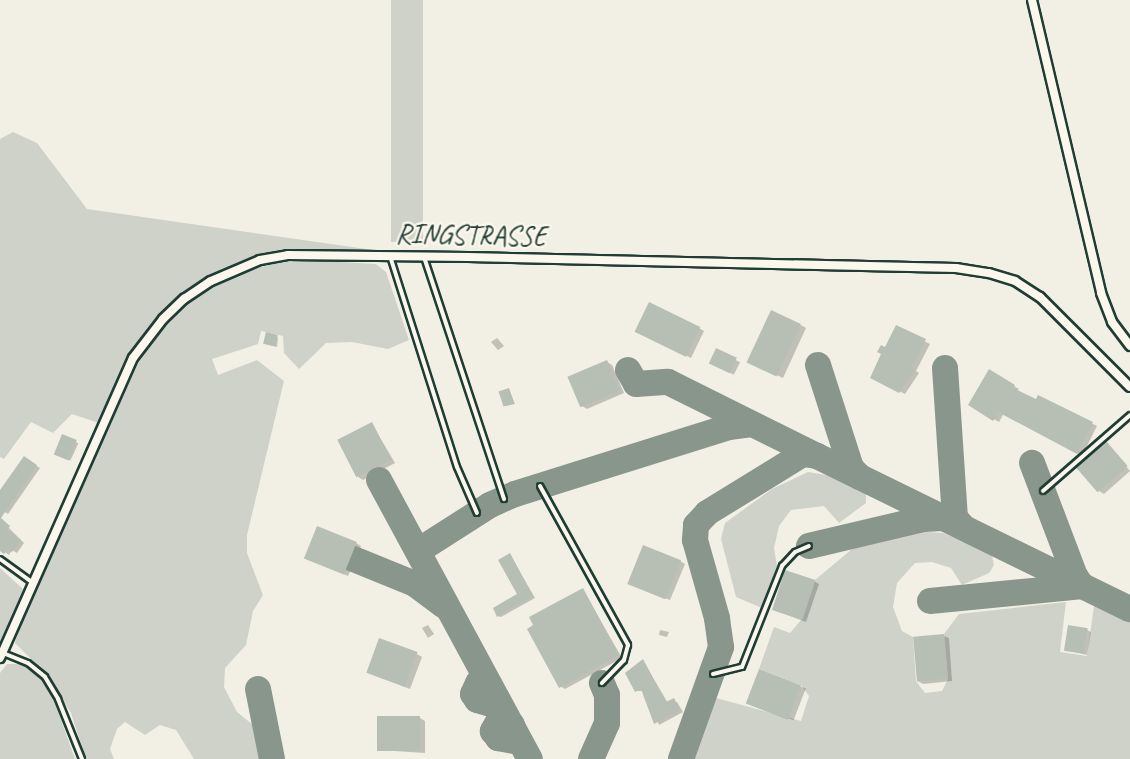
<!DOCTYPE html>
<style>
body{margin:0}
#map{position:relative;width:1130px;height:759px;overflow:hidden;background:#f2f0e5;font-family:Caveat,sans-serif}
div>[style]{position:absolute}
.green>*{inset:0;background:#cfd2c8;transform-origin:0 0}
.shadow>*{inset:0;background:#0003;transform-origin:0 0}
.taxiway>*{height:26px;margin:-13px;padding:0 13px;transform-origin:13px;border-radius:13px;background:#88968c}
.building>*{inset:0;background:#b7beb3;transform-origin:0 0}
.roads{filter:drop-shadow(2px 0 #1f3d34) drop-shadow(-2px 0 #1f3d34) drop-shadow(0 2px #1f3d34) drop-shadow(0 -2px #1f3d34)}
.service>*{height:4px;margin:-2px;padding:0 2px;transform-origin:2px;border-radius:2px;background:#fbf7ec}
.minor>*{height:8px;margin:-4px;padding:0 4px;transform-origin:4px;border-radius:4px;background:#fbf7ec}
span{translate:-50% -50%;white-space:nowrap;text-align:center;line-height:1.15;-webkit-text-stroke:4.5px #fbf7ec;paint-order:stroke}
.street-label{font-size:28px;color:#1f3d34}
</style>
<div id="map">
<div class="green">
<div style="left:391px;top:0;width:32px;height:242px"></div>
<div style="clip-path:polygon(13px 132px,37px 143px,87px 209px,373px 250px,274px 254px,233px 265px,198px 283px,165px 309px,140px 339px,122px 370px,99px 423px,72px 414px,53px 433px,31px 422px,4px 459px,0 457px,0 139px)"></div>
<div style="clip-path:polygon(301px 260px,376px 264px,386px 272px,409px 340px,388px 349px,352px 342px,326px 343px,299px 369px,284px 353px,283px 336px,261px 331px,258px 344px,212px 359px,218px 375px,257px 360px,284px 381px,247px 535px,247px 553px,263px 595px,253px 611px,246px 645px,225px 668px,224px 687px,237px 712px,252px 724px,260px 759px,194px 759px,176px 730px,160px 725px,145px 735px,125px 722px,117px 729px,110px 749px,114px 759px,86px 759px,71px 713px,49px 677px,15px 643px,22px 619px,137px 365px,162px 330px,190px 303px,225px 280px,267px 265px)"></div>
<div style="clip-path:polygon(808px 472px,838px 477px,866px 490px,866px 503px,839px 523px,824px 506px,791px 510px,779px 526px,774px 548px,777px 566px,762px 608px,736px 597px,721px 539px,725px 523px,772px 489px)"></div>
<div style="clip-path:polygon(915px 531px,943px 533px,963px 541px,992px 556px,994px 565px,989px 573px,962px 585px,951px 568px,932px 562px,915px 563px,897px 583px,893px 607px,902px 631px,913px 637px,916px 681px,925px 693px,942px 691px,948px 679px,944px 634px,959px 614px,1066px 602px,1060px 652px,1087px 656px,1094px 606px,1130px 622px,1130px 759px,693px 759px,716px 698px,801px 721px,809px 696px,801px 685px,759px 669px,774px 627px,790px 633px,801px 620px,815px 580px,852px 549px)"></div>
<div style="clip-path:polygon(0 568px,23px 589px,0 647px)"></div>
<div style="clip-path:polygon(7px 664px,21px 664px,38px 674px,51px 692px,75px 759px,0 759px,0 673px)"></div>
</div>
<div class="shadow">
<div style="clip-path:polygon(801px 325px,806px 328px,783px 378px,754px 365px)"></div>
<div style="clip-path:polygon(897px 327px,930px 344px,916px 371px,919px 373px,905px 394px,877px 380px,883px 354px)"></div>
<div style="clip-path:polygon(699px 328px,704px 331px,691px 358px,641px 334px)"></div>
<div style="clip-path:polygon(278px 337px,277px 347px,267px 344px)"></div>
<div style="clip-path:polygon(497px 338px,504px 346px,498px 350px,491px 342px)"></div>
<div style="left:716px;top:350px;width:27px;height:14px;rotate:27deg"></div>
<div style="clip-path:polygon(607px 362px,612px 365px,624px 393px,587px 409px,582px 406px)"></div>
<div style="clip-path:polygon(990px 371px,1019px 389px,1017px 392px,1037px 401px,1039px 397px,1097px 426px,1082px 456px,1004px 413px,999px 422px,970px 405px)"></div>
<div style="clip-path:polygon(509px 389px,515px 404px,506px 406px,504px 405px)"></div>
<div style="clip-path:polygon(372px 424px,395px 463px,363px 480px,358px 477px)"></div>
<div style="left:63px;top:436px;width:17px;height:19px;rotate:25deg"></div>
<div style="clip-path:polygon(1106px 443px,1130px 471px,1104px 494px,1099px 491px)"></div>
<div style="clip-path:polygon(24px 458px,40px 468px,8px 514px,0 509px,0 493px)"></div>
<div style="clip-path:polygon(0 519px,24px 543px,17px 553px,12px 550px,9px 555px,0 549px)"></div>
<div style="clip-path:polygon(356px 543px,361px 546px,348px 576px,310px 560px)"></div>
<div style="clip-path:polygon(510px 555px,535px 598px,501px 617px,498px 616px,519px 595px)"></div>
<div style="clip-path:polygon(680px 561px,685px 564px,670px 600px,635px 586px)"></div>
<div style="clip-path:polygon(814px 581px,819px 584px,806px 622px,776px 611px)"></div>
<div style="clip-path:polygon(583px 590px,622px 658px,565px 689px,560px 686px)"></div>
<div style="clip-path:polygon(428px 625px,434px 634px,428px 638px,422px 628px)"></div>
<div style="clip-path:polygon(660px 630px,669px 632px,667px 637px,659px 635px)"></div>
<div style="clip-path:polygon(1087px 630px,1091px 632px,1087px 655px,1066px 650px)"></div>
<div style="clip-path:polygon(944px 636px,949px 638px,952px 681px,923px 684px,918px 681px)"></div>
<div style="clip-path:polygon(417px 654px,422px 657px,410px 689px,373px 675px)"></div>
<div style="clip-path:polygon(643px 661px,668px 703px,677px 702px,683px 712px,659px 725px,643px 691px,636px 691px)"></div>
<div style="left:760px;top:671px;width:49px;height:34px;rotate:21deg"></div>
<div style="clip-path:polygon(420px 718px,425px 721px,425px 753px,379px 750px)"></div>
</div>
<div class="taxiway">
<div style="left:818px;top:365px;width:108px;rotate:72.2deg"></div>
<div style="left:851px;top:468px;width:13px;rotate:45deg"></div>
<div style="left:945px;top:368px;width:150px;rotate:86.2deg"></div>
<div style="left:955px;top:518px;width:12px;rotate:48deg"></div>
<div style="left:628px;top:370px;width:16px;rotate:60deg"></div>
<div style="left:636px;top:384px;width:32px;rotate:-4deg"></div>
<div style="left:668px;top:382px;width:166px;rotate:26.4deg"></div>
<div style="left:379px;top:480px;width:317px;rotate:61.6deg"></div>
<div style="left:809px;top:546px;width:117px;rotate:-13.3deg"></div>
<div style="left:923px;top:519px;width:20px;rotate:-3deg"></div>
<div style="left:418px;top:551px;width:85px;rotate:-32.6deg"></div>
<div style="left:490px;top:505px;width:27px;rotate:-24deg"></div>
<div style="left:515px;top:494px;width:224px;rotate:-17.4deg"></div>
<div style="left:729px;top:427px;width:23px;rotate:-7deg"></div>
<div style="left:351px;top:558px;width:69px;rotate:22.1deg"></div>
<div style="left:415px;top:584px;width:36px;rotate:37deg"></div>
<div style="left:930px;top:601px;width:153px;rotate:-5.6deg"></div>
<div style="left:1082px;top:586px;width:12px;rotate:-125deg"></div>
<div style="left:1075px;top:576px;width:121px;rotate:-110.8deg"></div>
<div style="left:490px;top:686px;width:12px;rotate:-166deg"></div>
<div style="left:478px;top:683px;width:12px;rotate:114deg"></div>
<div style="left:473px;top:694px;width:7px;rotate:56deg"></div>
<div style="left:477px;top:700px;width:19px;rotate:16deg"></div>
<div style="left:258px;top:689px;width:71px;rotate:78.7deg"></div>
<div style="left:512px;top:725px;width:14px;rotate:-159deg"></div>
<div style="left:499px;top:720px;width:13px;rotate:119deg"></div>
<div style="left:493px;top:731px;width:9px;rotate:54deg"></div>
<div style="left:498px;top:738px;width:15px;rotate:11deg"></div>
<div style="left:591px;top:759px;width:39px;rotate:-66deg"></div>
<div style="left:607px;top:723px;width:28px;rotate:-90deg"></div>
<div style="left:607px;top:695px;width:13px;rotate:-113deg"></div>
<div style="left:681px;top:759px;width:119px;rotate:-70.3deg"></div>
<div style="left:721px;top:647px;width:29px;rotate:-98deg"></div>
<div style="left:717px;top:618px;width:81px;rotate:-105.8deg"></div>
<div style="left:695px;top:540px;width:15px;rotate:-86deg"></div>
<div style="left:696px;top:525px;width:16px;rotate:-47deg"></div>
<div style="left:707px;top:513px;width:113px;rotate:-31.6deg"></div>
<div style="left:803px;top:454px;width:14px;rotate:8deg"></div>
<div style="left:817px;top:456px;width:348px;rotate:26.1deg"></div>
</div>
<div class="building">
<div style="left:649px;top:302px;width:57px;height:33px;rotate:26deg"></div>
<div style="left:771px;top:310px;width:33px;height:58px;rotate:25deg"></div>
<div style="clip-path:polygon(896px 325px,926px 339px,912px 367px,915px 369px,899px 393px,870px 378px,881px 354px,877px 352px,881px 345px,885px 347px)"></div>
<div style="left:266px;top:332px;width:12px;height:12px;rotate:14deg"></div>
<div style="left:716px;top:348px;width:23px;height:17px;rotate:25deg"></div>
<div style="left:607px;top:360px;width:33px;height:43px;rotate:67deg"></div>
<div style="clip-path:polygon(989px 369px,1015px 385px,1013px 388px,1036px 399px,1038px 395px,1093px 422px,1077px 454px,998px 412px,993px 421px,968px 405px)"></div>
<div style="left:509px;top:388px;width:16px;height:11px;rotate:72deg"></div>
<div style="left:372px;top:422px;width:42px;height:39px;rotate:63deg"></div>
<div style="left:62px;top:434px;width:16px;height:22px;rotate:22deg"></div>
<div style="left:1106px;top:441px;width:33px;height:40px;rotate:49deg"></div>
<div style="clip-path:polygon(24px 456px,37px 465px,1px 518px,10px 526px,7px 530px,21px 540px,12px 552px,8px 549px,4px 554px,0 551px,0 490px)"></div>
<div style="left:317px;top:526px;width:43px;height:35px;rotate:22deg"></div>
<div style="left:643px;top:545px;width:41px;height:42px;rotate:22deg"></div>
<div style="clip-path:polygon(510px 553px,533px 596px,497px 617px,493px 608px,517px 594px,498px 560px)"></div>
<div style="left:785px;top:570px;width:32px;height:42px;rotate:18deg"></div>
<div style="clip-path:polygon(583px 588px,619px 655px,559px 688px,527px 629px,533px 625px,529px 617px)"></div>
<div style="left:1068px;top:625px;width:20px;height:26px;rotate:9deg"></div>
<div style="left:944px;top:634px;width:45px;height:31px;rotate:85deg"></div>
<div style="left:379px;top:638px;width:41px;height:37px;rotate:20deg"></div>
<div style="clip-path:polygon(643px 659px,666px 702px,674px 698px,680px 710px,654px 724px,641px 689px,635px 692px,625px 673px)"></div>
<div style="left:759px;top:669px;width:45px;height:37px;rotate:21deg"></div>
<div style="left:377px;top:716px;width:43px;height:35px"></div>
</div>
<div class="roads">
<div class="service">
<div style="left:390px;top:256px;width:221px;rotate:72.4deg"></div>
<div style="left:457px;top:467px;width:50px;rotate:66.5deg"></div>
<div style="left:424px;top:257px;width:255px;rotate:71.7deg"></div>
<div style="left:540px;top:486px;width:182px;rotate:61deg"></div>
<div style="left:628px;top:645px;width:16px;rotate:105deg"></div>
<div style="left:624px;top:660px;width:32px;rotate:134deg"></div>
<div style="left:1043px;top:491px;width:116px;rotate:-41.1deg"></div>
<div style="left:0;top:559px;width:39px;rotate:36deg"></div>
<div style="left:3px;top:653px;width:27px;rotate:22deg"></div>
<div style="left:28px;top:663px;width:22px;rotate:39deg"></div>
<div style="left:45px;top:677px;width:26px;rotate:59deg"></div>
<div style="left:58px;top:699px;width:65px;rotate:68.2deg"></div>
<div style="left:713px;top:674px;width:30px;rotate:-14deg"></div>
<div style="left:742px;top:667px;width:109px;rotate:-68.4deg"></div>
<div style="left:782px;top:566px;width:19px;rotate:-47deg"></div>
<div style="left:795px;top:552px;width:15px;rotate:-23deg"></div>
</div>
<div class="minor">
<div style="left:1032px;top:0;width:301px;rotate:76.7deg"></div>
<div style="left:1101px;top:293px;width:31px;rotate:69deg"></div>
<div style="left:1112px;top:322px;width:30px;rotate:53deg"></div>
<div style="left:0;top:658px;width:328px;rotate:-66.1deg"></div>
<div style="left:133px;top:358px;width:49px;rotate:-52.4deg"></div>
<div style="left:163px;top:319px;width:29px;rotate:-44deg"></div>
<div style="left:184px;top:299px;width:32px;rotate:-34deg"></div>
<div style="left:211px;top:281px;width:53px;rotate:-23.2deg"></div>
<div style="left:260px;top:260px;width:28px;rotate:-10deg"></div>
<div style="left:288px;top:255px;width:180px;rotate:0.6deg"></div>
<div style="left:468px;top:257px;width:488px;rotate:1.3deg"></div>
<div style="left:956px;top:268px;width:33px;rotate:9deg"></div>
<div style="left:989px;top:273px;width:27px;rotate:17deg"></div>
<div style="left:1015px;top:281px;width:30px;rotate:33deg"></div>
<div style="left:1040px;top:297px;width:127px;rotate:45deg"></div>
</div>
</div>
<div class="street-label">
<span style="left:471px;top:235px;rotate:1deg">RINGSTRASSE</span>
</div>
</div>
